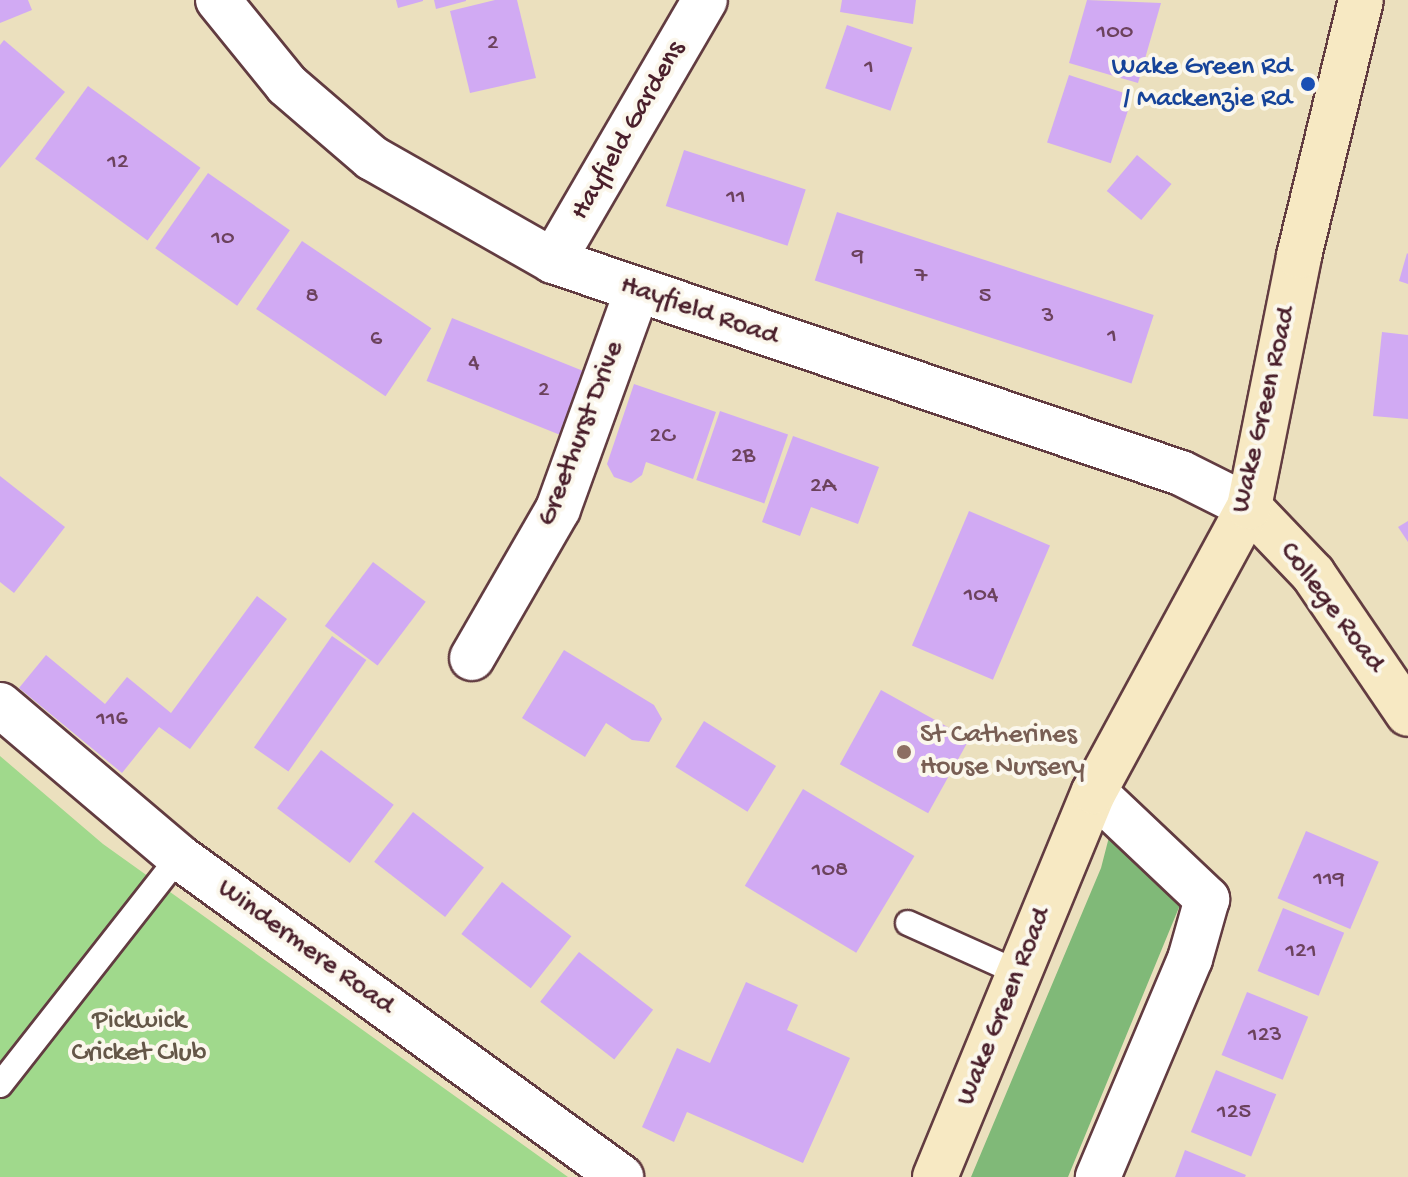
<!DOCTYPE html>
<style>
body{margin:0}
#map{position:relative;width:1408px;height:1177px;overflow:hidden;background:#ebe0be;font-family:"Gochi Hand",sans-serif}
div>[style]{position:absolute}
.green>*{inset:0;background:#a0d98c}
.forest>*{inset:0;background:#80b978}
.building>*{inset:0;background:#d1aaf3;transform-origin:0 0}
.roads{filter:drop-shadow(2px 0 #623c41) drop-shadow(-2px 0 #623c41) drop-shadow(0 2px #623c41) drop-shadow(0 -2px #623c41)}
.lane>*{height:24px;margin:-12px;padding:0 12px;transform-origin:12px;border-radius:12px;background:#fff}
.street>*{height:44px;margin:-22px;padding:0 22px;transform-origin:22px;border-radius:22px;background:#fff}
.secondary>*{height:44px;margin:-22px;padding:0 22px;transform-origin:22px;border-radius:22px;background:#f7e9c3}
.dots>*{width:22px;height:22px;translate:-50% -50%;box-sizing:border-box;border:4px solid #fbf7ec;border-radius:50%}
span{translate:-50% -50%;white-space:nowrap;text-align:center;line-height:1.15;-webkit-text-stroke:8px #fbf7ec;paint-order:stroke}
.number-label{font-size:24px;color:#6c425d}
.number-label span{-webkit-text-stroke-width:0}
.transit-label{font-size:28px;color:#164399}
.right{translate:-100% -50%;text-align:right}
.street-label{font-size:28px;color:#4a1f2b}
.education-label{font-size:28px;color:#785e54}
.left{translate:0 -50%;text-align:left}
.park-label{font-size:28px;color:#645748}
</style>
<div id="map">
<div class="green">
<div style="clip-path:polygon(0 756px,103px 844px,568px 1177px,0 1177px)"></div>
</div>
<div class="forest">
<div style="clip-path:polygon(1109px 837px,1180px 905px,1068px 1177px,971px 1177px,1101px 868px)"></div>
</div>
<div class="building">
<div style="clip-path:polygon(0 0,28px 0,32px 10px,0 23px)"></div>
<div style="clip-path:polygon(396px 0,423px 0,423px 1px,398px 8px)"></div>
<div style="clip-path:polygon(434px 0,466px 0,466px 1px,436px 9px)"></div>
<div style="clip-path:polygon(495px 0,517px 0,536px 78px,470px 93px,450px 11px)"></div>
<div style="clip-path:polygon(842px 0,916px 0,913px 24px,840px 12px)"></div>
<div style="clip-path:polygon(1087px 0,1161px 3px,1138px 83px,1069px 63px)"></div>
<div style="left:847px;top:25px;width:69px;height:67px;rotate:19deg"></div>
<div style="clip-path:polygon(4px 40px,65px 92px,0 168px,0 45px)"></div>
<div style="left:1069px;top:75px;width:67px;height:71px;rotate:18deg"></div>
<div style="left:88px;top:86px;width:139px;height:90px;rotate:36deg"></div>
<div style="left:684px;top:150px;width:128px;height:59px;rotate:18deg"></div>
<div style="left:1137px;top:155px;width:45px;height:47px;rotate:40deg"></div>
<div style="left:208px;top:173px;width:100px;height:92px;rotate:35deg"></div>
<div style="left:837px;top:212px;width:333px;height:72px;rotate:18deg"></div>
<div style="left:302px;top:241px;width:156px;height:82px;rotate:34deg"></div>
<div style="clip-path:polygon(1407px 253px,1408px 254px,1408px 284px,1399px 281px)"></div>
<div style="left:452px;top:318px;width:149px;height:68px;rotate:22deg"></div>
<div style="clip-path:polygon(1382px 332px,1408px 335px,1408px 419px,1373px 416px)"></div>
<div style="clip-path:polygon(634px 384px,716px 412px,693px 479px,646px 462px,642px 475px,631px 483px,614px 477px,607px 464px)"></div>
<div style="left:720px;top:411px;width:72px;height:73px;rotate:19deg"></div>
<div style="clip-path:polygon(793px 436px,879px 467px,858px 524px,811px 507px,800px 536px,762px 522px)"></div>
<div style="clip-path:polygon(0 476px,65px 527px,14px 593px,0 582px)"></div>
<div style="left:969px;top:511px;width:88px;height:146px;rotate:23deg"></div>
<div style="clip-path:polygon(1408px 521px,1408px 542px,1398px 527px)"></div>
<div style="left:373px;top:562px;width:66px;height:80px;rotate:37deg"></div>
<div style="clip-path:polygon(257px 596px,287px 619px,190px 749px,159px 727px,122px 773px,19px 688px,46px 655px,105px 704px,127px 677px,171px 713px)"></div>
<div style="left:332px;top:636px;width:42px;height:136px;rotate:35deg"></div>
<div style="clip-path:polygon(564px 650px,654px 705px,662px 719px,649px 742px,632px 740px,606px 723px,585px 757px,522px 718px)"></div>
<div style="left:881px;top:690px;width:101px;height:85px;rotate:29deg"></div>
<div style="left:704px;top:721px;width:85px;height:54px;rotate:32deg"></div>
<div style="left:321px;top:750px;width:91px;height:73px;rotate:37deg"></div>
<div style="left:803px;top:789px;width:130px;height:113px;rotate:31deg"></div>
<div style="left:413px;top:812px;width:90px;height:63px;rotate:38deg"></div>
<div style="left:1306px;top:831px;width:79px;height:73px;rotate:23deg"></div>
<div style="left:502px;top:882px;width:88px;height:66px;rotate:38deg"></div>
<div style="left:1283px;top:908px;width:66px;height:68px;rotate:22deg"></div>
<div style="left:579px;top:952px;width:94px;height:63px;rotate:38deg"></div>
<div style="clip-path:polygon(746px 982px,798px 1005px,787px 1030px,850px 1058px,803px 1163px,687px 1112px,674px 1142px,642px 1127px,677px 1048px,710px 1063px)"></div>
<div style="left:1247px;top:992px;width:66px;height:68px;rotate:22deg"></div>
<div style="left:1216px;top:1070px;width:65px;height:67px;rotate:22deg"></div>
<div style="clip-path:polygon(1185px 1150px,1246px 1175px,1245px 1177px,1175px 1177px)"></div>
</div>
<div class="roads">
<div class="lane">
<div style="left:908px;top:923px;width:122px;rotate:24.2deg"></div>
<div style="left:0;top:1085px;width:290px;rotate:-51.9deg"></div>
</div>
<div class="street">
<div style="left:218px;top:0;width:109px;rotate:50.9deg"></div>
<div style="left:287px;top:85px;width:112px;rotate:40.7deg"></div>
<div style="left:372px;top:158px;width:208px;rotate:29.6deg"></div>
<div style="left:553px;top:261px;width:663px;rotate:18.65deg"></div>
<div style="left:1181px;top:473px;width:76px;rotate:26.6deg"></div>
<div style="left:553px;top:261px;width:302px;rotate:-59.8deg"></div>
<div style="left:472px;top:658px;width:172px;rotate:-60deg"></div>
<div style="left:558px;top:509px;width:232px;rotate:-70.1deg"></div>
<div style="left:0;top:705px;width:235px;rotate:40.3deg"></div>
<div style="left:179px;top:857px;width:546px;rotate:35.9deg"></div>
<div style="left:1094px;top:792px;width:156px;rotate:43.4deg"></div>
<div style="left:1207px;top:899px;width:62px;rotate:105.8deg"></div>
<div style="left:1190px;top:959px;width:237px;rotate:112.9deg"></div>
</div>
<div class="secondary">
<div style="left:1249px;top:507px;width:93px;rotate:46.3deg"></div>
<div style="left:1313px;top:574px;width:169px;rotate:55.8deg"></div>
<div style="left:935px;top:1177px;width:417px;rotate:-67.6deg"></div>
<div style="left:1094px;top:792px;width:324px;rotate:-61.5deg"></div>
<div style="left:1249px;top:507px;width:256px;rotate:-78.7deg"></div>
<div style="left:1299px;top:256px;width:263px;rotate:-76.4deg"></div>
</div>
</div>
<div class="dots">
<div style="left:1308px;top:84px;background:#1a4fb4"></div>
<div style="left:904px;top:752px;background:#8d6e63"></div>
</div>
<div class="number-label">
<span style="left:1115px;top:33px">100</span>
<span style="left:493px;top:44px">2</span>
<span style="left:869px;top:68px">1</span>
<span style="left:118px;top:163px">12</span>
<span style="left:736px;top:198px">11</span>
<span style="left:223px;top:239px">10</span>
<span style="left:858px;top:257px">9</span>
<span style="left:921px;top:277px">7</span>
<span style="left:312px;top:297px">8</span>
<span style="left:985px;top:297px">5</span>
<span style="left:1048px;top:317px">3</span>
<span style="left:1112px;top:337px">1</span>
<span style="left:376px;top:340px">6</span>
<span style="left:474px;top:364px">4</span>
<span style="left:544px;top:391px">2</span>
<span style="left:662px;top:437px">2C</span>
<span style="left:743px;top:457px">2B</span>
<span style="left:823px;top:487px">2A</span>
<span style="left:981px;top:596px">104</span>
<span style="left:112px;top:720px">116</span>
<span style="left:830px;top:871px">108</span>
<span style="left:1329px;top:880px">119</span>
<span style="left:1301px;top:952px">121</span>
<span style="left:1265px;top:1036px">123</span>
<span style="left:1234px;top:1113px">125</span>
</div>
<div class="transit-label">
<span class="right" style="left:1292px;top:84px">Wake Green Rd<br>/ Mackenzie Rd</span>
</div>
<div class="street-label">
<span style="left:629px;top:131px;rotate:-60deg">Hayfield Gardens</span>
<span style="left:699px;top:312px;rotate:19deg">Hayfield Road</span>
<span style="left:1265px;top:410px;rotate:-77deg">Wake Green Road</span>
<span style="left:582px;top:434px;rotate:-69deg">Greethurst Drive</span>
<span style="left:1331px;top:608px;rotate:53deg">College Road</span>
<span style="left:305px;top:948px;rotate:36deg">Windermere Road</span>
<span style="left:1005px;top:1007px;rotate:-68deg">Wake Green Road</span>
</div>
<div class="education-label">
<span class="left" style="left:920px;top:752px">St Catherines<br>House Nursery</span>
</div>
<div class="park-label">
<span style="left:139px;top:1038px">Pickwick<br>Cricket Club</span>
</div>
</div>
